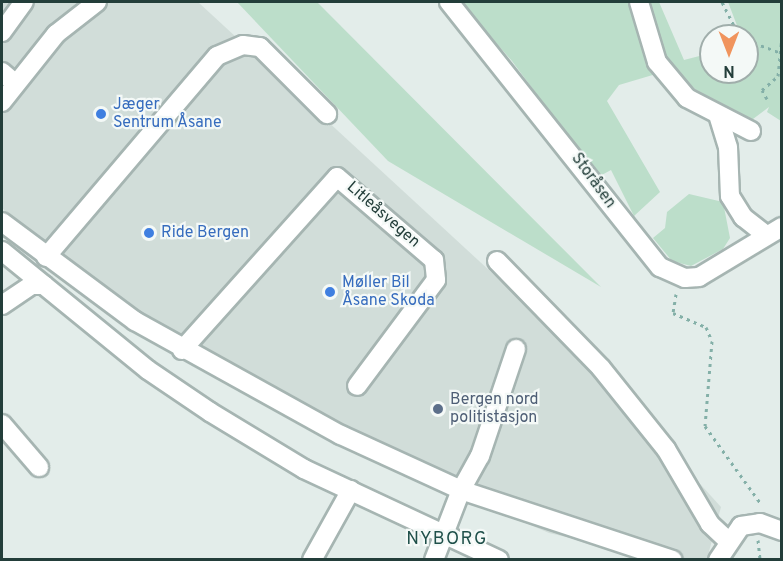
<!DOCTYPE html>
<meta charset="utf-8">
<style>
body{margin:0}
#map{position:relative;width:783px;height:561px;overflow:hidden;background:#e3edea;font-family:Overpass,sans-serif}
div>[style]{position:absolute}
.built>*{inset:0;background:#d1ddd9}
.green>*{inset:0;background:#bcdeca}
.path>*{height:3px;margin-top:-1.5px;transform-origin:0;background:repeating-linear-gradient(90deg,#84b0a8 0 3px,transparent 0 7.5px)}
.roads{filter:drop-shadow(2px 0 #a6b5b2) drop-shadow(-2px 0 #a6b5b2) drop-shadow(0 2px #a6b5b2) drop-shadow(0 -2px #a6b5b2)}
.minor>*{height:18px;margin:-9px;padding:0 9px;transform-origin:9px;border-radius:9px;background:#fff}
.dots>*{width:16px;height:16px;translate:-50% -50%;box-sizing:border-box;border:3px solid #f4f9f7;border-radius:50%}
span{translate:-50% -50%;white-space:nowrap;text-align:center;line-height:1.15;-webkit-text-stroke:4.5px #f4f9f7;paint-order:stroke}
.shop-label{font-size:16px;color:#366cbe}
.left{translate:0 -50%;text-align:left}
.street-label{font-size:16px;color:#233e3a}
.service-label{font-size:16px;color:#4e5e75}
.neighbourhood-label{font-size:18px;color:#1f504a;letter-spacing:1.5px}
.frame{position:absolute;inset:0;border:3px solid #233e3a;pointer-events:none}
.north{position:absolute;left:699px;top:24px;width:60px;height:60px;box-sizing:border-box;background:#f4f9f7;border:2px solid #a0aeab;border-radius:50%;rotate:180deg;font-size:16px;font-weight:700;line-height:24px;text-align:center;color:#233e3a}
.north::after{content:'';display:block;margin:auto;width:21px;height:27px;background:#f0945d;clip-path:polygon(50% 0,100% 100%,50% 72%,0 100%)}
</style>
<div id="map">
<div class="built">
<div style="clip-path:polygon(2px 2px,198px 2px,593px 366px,721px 507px,707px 559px,661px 559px,549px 533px,329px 438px,106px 304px,2px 208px)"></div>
</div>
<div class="green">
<div style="clip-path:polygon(237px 2px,317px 2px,601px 287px,388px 161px)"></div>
<div style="clip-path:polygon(460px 2px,634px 2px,656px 74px,619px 85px,607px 101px,660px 192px,634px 216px,611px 170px,598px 177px,512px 61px)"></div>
<div style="clip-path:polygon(646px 2px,659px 2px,684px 60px,711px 53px,711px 72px,747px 72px,747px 36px,741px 36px,728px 2px,781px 2px,781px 121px,767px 112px,769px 107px,749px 122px,711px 102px,666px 65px)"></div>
<div style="clip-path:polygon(689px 194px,723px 202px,730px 238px,723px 249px,691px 266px,672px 261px,653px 238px,665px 228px,667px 212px)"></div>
</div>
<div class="path">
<div style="left:722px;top:2px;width:38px;rotate:63deg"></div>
<div style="left:747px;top:40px;width:34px;rotate:21deg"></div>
<div style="left:767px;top:99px;width:10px;rotate:-119deg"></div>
<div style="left:762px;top:90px;width:21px;rotate:-41deg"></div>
<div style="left:778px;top:76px;width:40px;rotate:-84.3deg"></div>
<div style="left:676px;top:294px;width:19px;rotate:99deg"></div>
<div style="left:673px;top:313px;width:36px;rotate:23deg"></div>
<div style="left:706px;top:327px;width:15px;rotate:67deg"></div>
<div style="left:712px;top:341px;width:85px;rotate:94.7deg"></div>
<div style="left:705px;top:426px;width:96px;rotate:54.3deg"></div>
<div style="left:758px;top:540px;width:20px;rotate:84deg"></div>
<div style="left:588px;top:560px;width:16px"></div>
</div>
<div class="roads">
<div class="minor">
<div style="left:449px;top:2px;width:339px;rotate:51.5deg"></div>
<div style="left:660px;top:267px;width:27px;rotate:24deg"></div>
<div style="left:685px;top:278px;width:14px;rotate:-4deg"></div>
<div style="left:699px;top:277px;width:97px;rotate:-31.1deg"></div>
<div style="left:639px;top:2px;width:63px;rotate:73.3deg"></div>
<div style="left:657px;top:62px;width:47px;rotate:50.2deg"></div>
<div style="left:687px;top:98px;width:72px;rotate:27.3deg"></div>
<div style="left:2px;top:32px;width:37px;rotate:-54deg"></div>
<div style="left:2px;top:72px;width:18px;rotate:41deg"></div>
<div style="left:2px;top:102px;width:87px;rotate:-51.5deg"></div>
<div style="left:56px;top:34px;width:52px;rotate:-38deg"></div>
<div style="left:719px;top:118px;width:30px;rotate:73deg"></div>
<div style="left:728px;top:147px;width:49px;rotate:87.7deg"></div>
<div style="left:730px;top:196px;width:25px;rotate:58deg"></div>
<div style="left:743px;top:217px;width:29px;rotate:38deg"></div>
<div style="left:2px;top:222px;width:166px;rotate:36.7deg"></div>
<div style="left:135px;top:321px;width:235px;rotate:29deg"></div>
<div style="left:341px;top:435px;width:132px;rotate:24.6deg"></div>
<div style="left:461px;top:490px;width:223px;rotate:18.3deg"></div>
<div style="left:2px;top:251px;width:188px;rotate:39.2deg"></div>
<div style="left:148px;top:370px;width:75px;rotate:34.1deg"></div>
<div style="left:210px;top:412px;width:110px;rotate:31.2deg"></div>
<div style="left:304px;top:469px;width:215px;rotate:25deg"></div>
<div style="left:46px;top:257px;width:264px;rotate:-49.6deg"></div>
<div style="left:217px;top:56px;width:28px;rotate:-23deg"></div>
<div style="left:243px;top:45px;width:17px;rotate:7deg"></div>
<div style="left:260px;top:47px;width:95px;rotate:45deg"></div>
<div style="left:497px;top:261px;width:149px;rotate:45.8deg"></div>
<div style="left:601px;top:368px;width:104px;rotate:51.3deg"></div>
<div style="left:666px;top:449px;width:87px;rotate:59.6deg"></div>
<div style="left:710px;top:524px;width:25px;rotate:43deg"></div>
<div style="left:2px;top:305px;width:36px;rotate:-34deg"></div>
<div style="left:32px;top:285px;width:12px"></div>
<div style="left:182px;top:350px;width:232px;rotate:-48.1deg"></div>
<div style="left:337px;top:177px;width:128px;rotate:40.6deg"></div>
<div style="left:434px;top:260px;width:20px;rotate:84deg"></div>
<div style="left:436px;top:280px;width:132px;rotate:126.7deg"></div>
<div style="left:2px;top:424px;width:57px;rotate:49.3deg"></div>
<div style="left:312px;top:560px;width:80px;rotate:-60.9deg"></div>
<div style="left:434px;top:560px;width:75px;rotate:-68.9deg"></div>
<div style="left:461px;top:490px;width:39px;rotate:-61deg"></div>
<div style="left:480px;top:456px;width:113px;rotate:-71.4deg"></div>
<div style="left:718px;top:560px;width:41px;rotate:-55.9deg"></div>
<div style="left:741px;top:526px;width:19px;rotate:-9deg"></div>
<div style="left:760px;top:523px;width:23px;rotate:20deg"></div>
</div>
</div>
<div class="dots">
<div style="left:101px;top:114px;background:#3f7fe0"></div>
<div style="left:149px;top:233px;background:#3f7fe0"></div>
<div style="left:330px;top:292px;background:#3f7fe0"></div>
<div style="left:438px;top:409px;background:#5c6f8a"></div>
</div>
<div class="shop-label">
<span class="left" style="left:113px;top:114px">Jæger<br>Sentrum Åsane</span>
<span class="left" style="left:161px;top:233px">Ride Bergen</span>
<span class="left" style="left:342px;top:292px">Møller Bil<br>Åsane Skoda</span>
</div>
<div class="street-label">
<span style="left:593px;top:181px;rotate:54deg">Storåsen</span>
<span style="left:383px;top:215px;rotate:41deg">Litleåsvegen</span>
</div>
<div class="service-label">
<span class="left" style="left:450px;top:409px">Bergen nord<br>politistasjon</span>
</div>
<div class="neighbourhood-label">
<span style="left:447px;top:540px">NYBORG</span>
</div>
<div class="frame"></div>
<div class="north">N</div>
</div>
